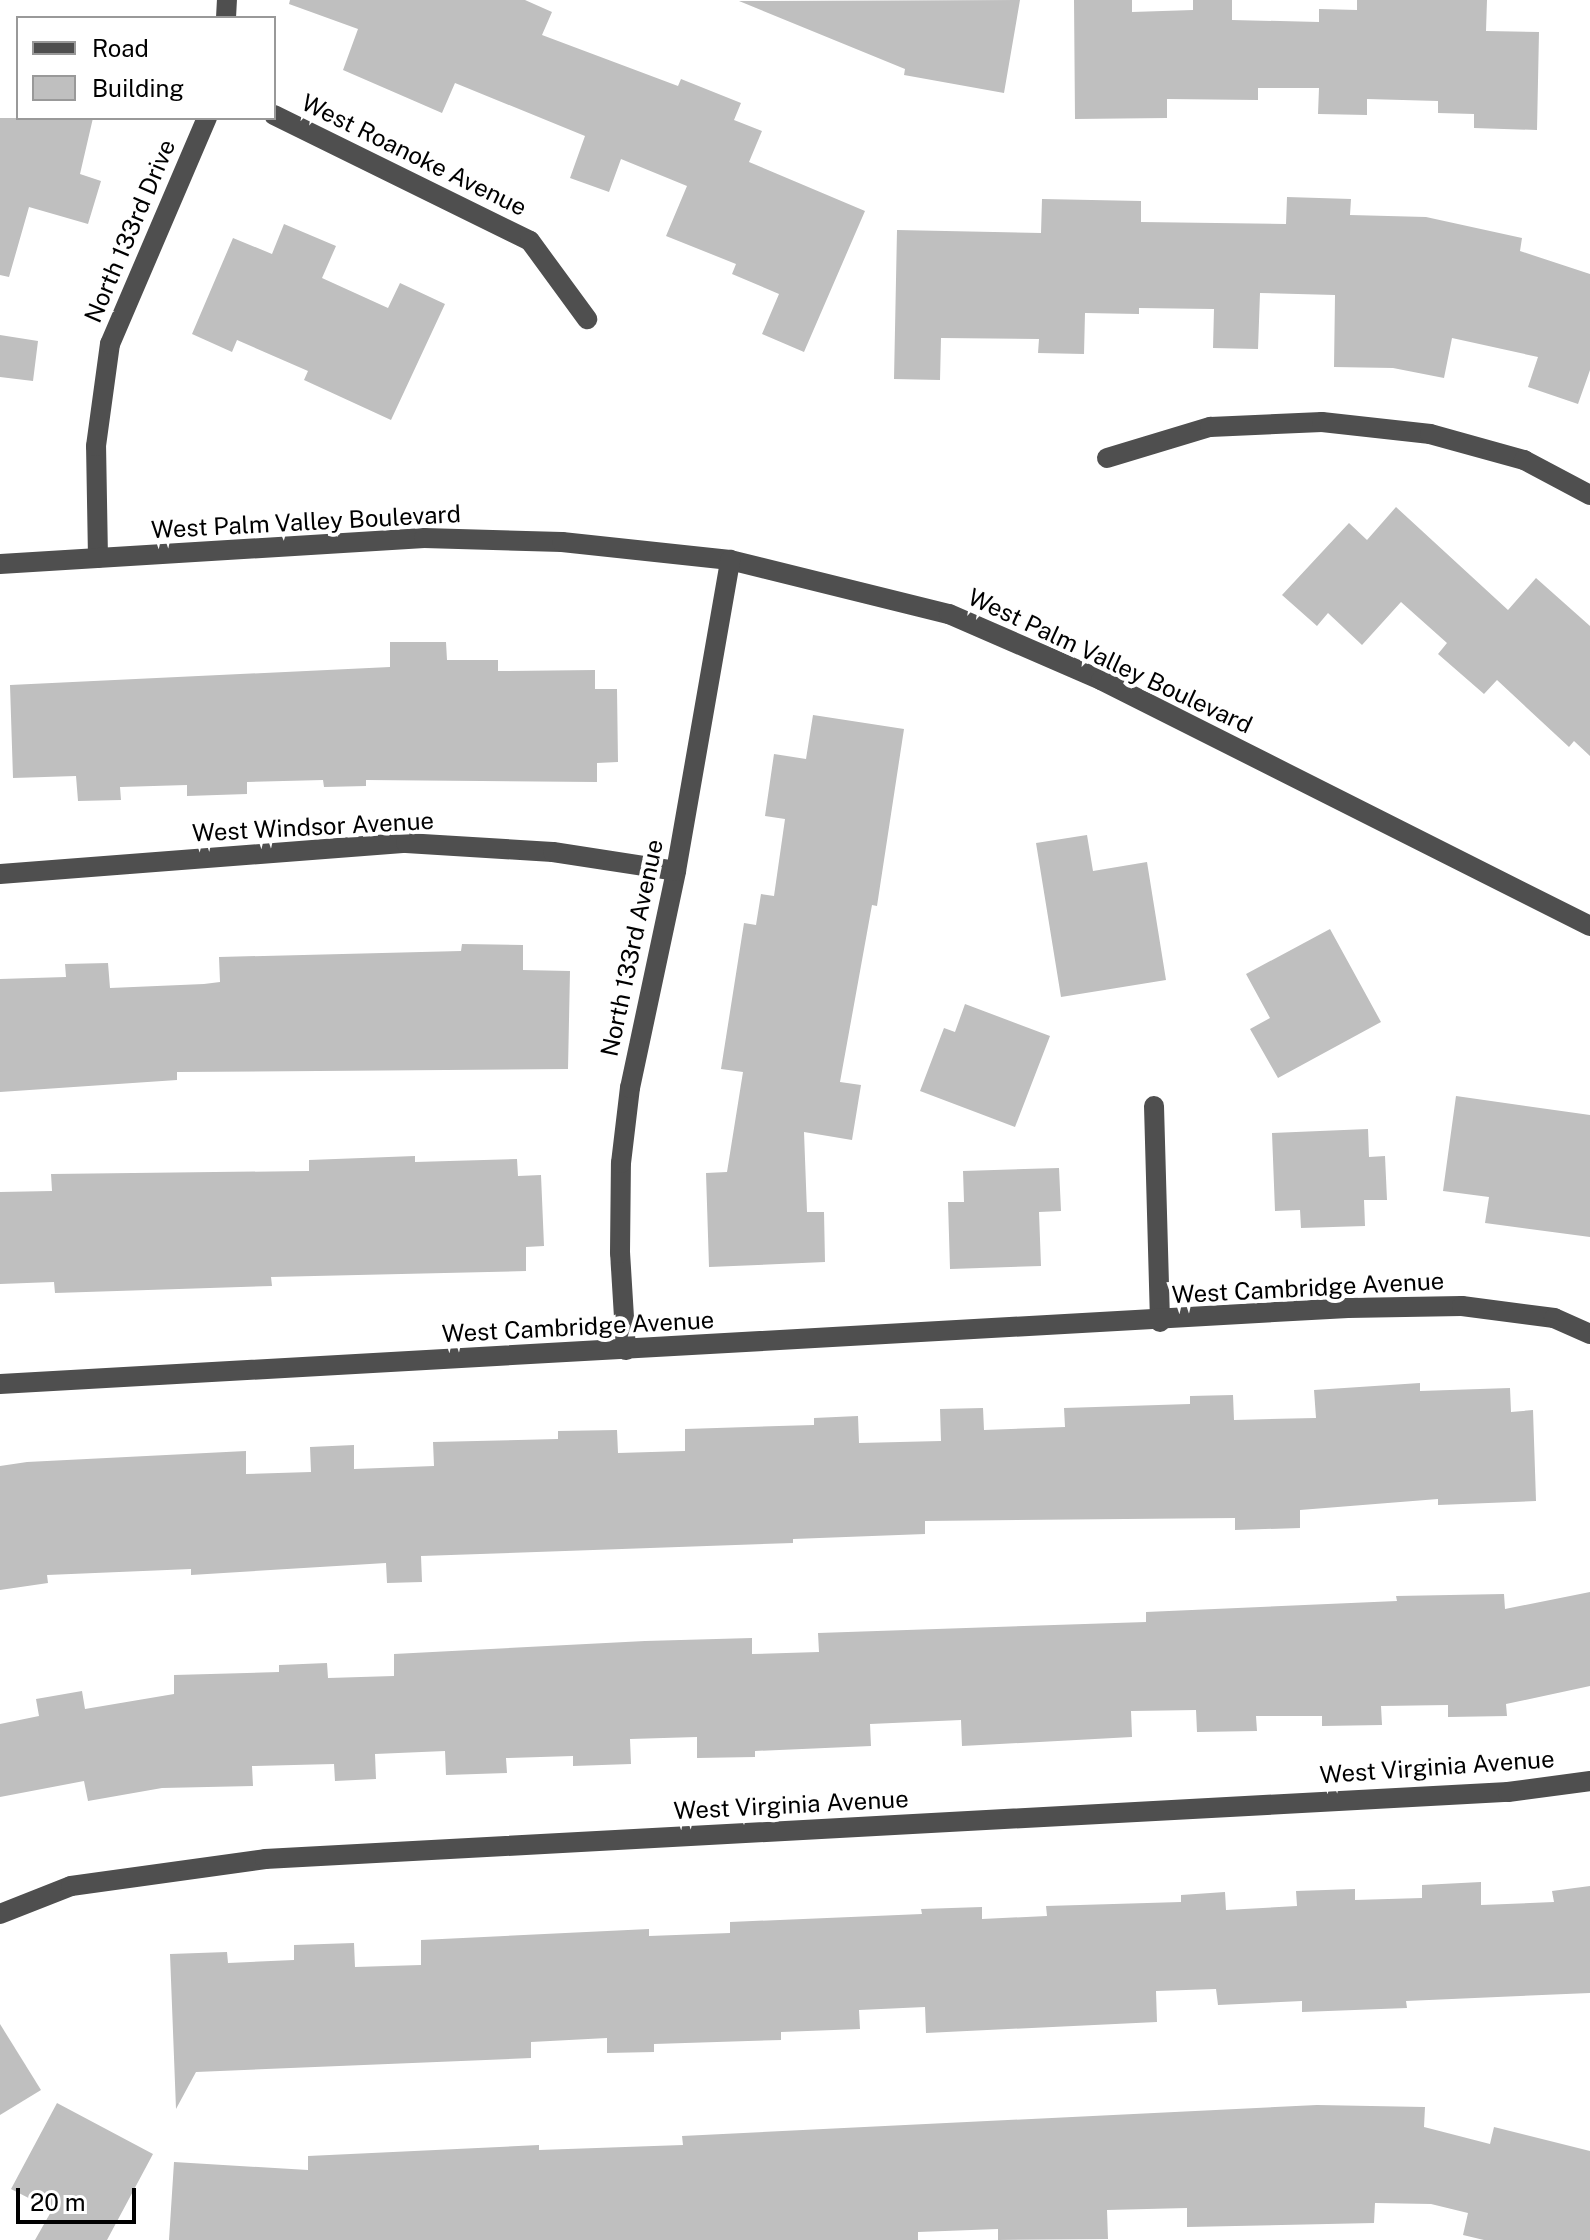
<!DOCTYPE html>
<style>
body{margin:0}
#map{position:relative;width:1590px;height:2240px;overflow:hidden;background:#fff;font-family:"Public Sans",sans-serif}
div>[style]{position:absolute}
.building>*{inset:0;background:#bfbfbf}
.minor>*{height:20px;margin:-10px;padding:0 10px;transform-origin:10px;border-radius:10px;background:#4f4f4f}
span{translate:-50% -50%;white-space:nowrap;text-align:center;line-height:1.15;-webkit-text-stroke:8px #fff;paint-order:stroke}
.street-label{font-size:24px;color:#000}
.legend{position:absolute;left:16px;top:16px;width:260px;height:104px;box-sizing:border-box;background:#fff;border:2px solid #999;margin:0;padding:10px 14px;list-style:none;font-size:24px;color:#000}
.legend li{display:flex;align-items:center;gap:16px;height:40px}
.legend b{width:40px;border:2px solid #999}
.scale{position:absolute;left:16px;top:2188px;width:120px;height:36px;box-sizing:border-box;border:4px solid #000;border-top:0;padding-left:10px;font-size:24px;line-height:28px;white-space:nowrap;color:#000;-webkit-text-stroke:6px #fff;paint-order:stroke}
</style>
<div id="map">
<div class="building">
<div style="clip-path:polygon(290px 0,525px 0,552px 12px,542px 35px,678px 86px,681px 79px,741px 103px,734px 120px,762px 131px,749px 162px,865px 211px,804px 352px,762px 334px,779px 294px,732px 274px,736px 264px,666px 236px,687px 186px,621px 159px,609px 192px,570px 178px,585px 136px,455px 83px,442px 113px,343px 70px,358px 29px,289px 4px)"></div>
<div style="clip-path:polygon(1020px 0,1004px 93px,904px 75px,905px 69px,739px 1px)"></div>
<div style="clip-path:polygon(1074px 0,1132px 0,1132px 12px,1193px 10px,1193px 0,1232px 0,1232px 20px,1319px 22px,1319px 9px,1357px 10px,1357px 0,1487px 0,1486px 31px,1539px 32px,1537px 130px,1474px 128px,1474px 114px,1438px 113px,1438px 101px,1367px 99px,1367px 115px,1318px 114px,1319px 88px,1258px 88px,1258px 100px,1167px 99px,1167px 118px,1075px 119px)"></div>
<div style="clip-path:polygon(0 118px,93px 118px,80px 174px,101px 181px,88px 224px,29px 207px,9px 277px,0 275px)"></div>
<div style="clip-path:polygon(1287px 197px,1351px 199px,1350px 215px,1426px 217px,1522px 238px,1520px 251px,1590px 274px,1590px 370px,1578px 404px,1528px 387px,1538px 357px,1452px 338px,1444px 378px,1393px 368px,1334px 367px,1335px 295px,1260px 293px,1258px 349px,1213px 348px,1214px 309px,1139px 308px,1139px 314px,1085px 313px,1084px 354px,1038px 353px,1039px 339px,941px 338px,940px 380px,894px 379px,897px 230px,1041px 233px,1042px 199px,1141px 201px,1141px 222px,1286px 224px)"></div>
<div style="clip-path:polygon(284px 224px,336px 246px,322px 278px,388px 308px,400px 283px,445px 304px,391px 420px,304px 380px,308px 371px,237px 340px,232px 352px,192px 334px,233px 238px,272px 254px)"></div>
<div style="clip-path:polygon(0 335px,38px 341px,33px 381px,0 377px)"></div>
<div style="clip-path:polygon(1396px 507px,1508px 610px,1536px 578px,1590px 626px,1590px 756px,1574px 741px,1569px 747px,1497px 680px,1484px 694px,1438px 654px,1447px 643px,1401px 602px,1362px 645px,1328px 613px,1317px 626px,1282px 595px,1349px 523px,1367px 540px)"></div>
<div style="clip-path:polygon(390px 642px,446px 642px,447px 660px,498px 660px,498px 671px,595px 670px,595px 689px,617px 689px,618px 762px,597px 763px,597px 782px,366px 780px,366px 786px,324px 787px,323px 780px,247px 782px,247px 794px,187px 796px,187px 785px,120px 787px,121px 800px,78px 801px,76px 776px,13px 778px,10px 685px,390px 667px)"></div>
<div style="clip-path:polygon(813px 715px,904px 729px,877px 906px,872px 905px,840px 1082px,861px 1085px,852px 1140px,804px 1132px,807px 1212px,824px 1212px,825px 1262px,709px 1267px,706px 1173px,727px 1172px,743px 1072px,721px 1069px,744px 923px,756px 925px,761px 894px,774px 896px,785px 819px,765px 816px,774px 754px,806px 759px)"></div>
<div style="clip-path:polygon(1087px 835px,1093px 871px,1147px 862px,1166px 980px,1061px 997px,1036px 843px)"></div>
<div style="clip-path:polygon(1330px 929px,1381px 1022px,1278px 1078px,1250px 1029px,1270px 1018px,1246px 974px)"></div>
<div style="clip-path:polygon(462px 944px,523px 945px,523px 970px,570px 971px,568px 1069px,177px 1072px,177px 1080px,0 1092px,0 979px,66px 977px,65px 964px,108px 963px,110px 988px,204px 984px,220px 982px,219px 957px,461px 951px)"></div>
<div style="clip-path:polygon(965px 1004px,1050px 1036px,1015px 1127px,920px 1091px,944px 1028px,955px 1032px)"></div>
<div style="clip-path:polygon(1456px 1096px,1590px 1115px,1590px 1237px,1485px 1223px,1489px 1197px,1443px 1191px)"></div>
<div style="clip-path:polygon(1368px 1129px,1369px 1157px,1385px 1156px,1387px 1200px,1364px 1200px,1365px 1226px,1301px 1228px,1300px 1210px,1275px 1211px,1272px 1133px)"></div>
<div style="clip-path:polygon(415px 1156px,415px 1162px,517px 1159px,518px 1176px,541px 1175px,544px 1246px,526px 1247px,526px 1271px,271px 1277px,272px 1286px,55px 1293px,54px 1282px,0 1284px,0 1192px,52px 1191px,51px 1174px,309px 1171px,309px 1160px)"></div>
<div style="clip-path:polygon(1059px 1168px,1061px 1211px,1039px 1212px,1041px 1266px,950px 1269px,948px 1202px,964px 1202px,963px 1171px)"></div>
<div style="clip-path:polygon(1420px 1383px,1420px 1391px,1510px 1388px,1511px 1412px,1533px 1410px,1536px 1501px,1438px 1505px,1438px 1499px,1300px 1510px,1300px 1528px,1235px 1530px,1235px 1518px,925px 1521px,925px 1534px,793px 1539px,793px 1543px,421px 1556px,422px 1582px,387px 1583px,386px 1563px,191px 1575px,191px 1569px,47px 1575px,48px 1583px,0 1590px,0 1466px,27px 1462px,246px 1451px,246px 1474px,311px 1472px,310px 1447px,354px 1445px,354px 1469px,434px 1466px,433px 1442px,558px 1439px,558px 1431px,617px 1430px,618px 1453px,685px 1451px,685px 1429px,814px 1425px,814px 1418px,858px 1416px,859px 1443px,941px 1441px,940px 1409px,983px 1408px,984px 1430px,1065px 1427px,1064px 1408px,1190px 1404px,1190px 1396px,1233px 1395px,1234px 1420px,1316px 1418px,1314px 1390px)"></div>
<div style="clip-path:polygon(1590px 1592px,1590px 1686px,1506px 1704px,1507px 1716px,1448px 1717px,1448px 1705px,1381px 1706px,1382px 1725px,1322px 1726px,1322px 1716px,1256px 1716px,1257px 1731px,1197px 1732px,1196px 1710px,1131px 1711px,1132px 1737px,962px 1746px,961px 1720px,870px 1724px,871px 1746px,755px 1751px,755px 1757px,697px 1758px,697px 1737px,630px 1739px,631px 1764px,573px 1766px,573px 1756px,506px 1758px,507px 1773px,446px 1775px,445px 1751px,375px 1754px,376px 1779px,335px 1781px,334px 1764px,252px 1766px,253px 1786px,162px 1788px,88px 1801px,84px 1781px,0 1797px,0 1724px,39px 1716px,36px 1699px,82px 1691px,85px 1709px,174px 1694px,174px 1675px,279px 1672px,279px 1665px,327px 1663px,328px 1678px,394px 1676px,394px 1654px,645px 1641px,752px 1638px,752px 1654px,819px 1652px,818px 1633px,1146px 1622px,1146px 1612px,1397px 1601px,1396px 1596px,1504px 1594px,1505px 1609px)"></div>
<div style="clip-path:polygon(1481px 1882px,1481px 1905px,1554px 1902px,1552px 1891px,1590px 1886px,1590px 1993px,1406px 2001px,1407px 2008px,1302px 2012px,1302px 2001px,1218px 2005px,1216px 1989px,1156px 1991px,1157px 2022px,926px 2033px,925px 2007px,859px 2010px,860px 2029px,781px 2032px,781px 2040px,654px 2044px,654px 2052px,607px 2053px,607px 2038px,531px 2042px,531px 2058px,196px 2072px,176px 2109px,170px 1954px,227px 1952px,228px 1963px,294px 1960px,294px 1945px,354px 1943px,355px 1967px,421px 1965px,421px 1940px,649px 1929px,649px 1936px,730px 1933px,730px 1922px,922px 1914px,921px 1909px,982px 1907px,982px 1919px,1047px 1916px,1046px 1906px,1181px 1902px,1181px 1895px,1225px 1892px,1226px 1910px,1297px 1906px,1296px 1891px,1355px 1889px,1355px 1900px,1422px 1898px,1422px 1885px)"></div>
<div style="clip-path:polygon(0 2024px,41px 2090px,0 2115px)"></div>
<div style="clip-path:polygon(57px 2103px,153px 2154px,107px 2240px,35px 2240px,52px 2210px,11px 2189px)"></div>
<div style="clip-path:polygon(1317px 2105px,1425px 2107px,1424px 2127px,1490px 2144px,1494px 2127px,1590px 2151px,1590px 2240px,1484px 2240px,1463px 2235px,1468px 2213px,1431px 2204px,1375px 2203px,1374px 2223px,1187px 2227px,1187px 2208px,1107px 2210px,1108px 2239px,998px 2240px,998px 2229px,918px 2232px,918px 2240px,169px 2240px,174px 2162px,308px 2170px,308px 2156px,539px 2145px,539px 2150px,683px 2145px,682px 2136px)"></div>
</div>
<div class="minor">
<div style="left:226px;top:18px;width:18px;rotate:-87deg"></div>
<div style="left:274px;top:115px;width:285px;rotate:26.2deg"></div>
<div style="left:530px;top:241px;width:97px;rotate:53.8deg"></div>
<div style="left:1107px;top:458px;width:108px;rotate:-16.8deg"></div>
<div style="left:1210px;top:427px;width:112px;rotate:-2.6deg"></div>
<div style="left:1322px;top:422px;width:109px;rotate:6.3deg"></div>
<div style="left:1430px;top:434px;width:98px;rotate:15.5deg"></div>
<div style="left:1524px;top:460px;width:75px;rotate:27.9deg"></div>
<div style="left:98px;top:558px;width:112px;rotate:-91deg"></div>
<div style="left:96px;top:446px;width:103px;rotate:-82.2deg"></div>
<div style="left:110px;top:344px;width:246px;rotate:-66.8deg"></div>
<div style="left:0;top:564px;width:425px;rotate:-3.5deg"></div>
<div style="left:424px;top:538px;width:138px;rotate:1.7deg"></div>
<div style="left:562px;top:542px;width:169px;rotate:6.1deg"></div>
<div style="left:730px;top:560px;width:226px;rotate:13.9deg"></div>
<div style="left:949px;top:614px;width:166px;rotate:23.5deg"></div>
<div style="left:1101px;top:680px;width:547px;rotate:26.71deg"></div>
<div style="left:0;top:874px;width:407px;rotate:-4.4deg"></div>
<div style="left:406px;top:843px;width:147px;rotate:3.5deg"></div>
<div style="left:553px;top:852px;width:124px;rotate:8.8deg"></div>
<div style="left:1154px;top:1106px;width:216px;rotate:88.4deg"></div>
<div style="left:626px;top:1350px;width:97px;rotate:-93.5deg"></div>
<div style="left:620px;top:1253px;width:90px;rotate:-89.4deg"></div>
<div style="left:621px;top:1163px;width:76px;rotate:-83.2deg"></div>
<div style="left:630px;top:1088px;width:222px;rotate:-78deg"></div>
<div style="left:676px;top:871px;width:316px;rotate:-80.1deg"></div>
<div style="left:0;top:1384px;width:1350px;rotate:-3.23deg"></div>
<div style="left:1348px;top:1308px;width:114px;rotate:-1deg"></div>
<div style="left:1462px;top:1306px;width:93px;rotate:7.4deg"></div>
<div style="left:1554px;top:1318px;width:39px;rotate:24deg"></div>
<div style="left:0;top:1914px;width:76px;rotate:-21.5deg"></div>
<div style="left:71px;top:1886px;width:196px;rotate:-7.9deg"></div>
<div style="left:265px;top:1859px;width:1245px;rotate:-3.09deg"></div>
<div style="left:1508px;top:1792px;width:83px;rotate:-7.6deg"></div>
</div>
<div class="street-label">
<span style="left:414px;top:155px;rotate:26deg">West Roanoke Avenue</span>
<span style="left:130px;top:231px;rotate:-67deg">North 133rd Drive</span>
<span style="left:306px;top:522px;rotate:-3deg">West Palm Valley Boulevard</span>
<span style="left:1110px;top:661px;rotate:25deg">West Palm Valley Boulevard</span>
<span style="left:313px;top:827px;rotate:-3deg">West Windsor Avenue</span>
<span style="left:632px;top:948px;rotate:-78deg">North 133rd Avenue</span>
<span style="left:1308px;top:1288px;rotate:-3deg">West Cambridge Avenue</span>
<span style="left:578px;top:1327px;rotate:-3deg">West Cambridge Avenue</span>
<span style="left:1437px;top:1767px;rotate:-4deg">West Virginia Avenue</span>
<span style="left:791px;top:1805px;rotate:-3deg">West Virginia Avenue</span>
</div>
<ul class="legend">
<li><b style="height:10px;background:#4f4f4f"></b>Road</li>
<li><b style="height:22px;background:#bfbfbf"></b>Building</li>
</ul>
<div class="scale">20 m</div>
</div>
